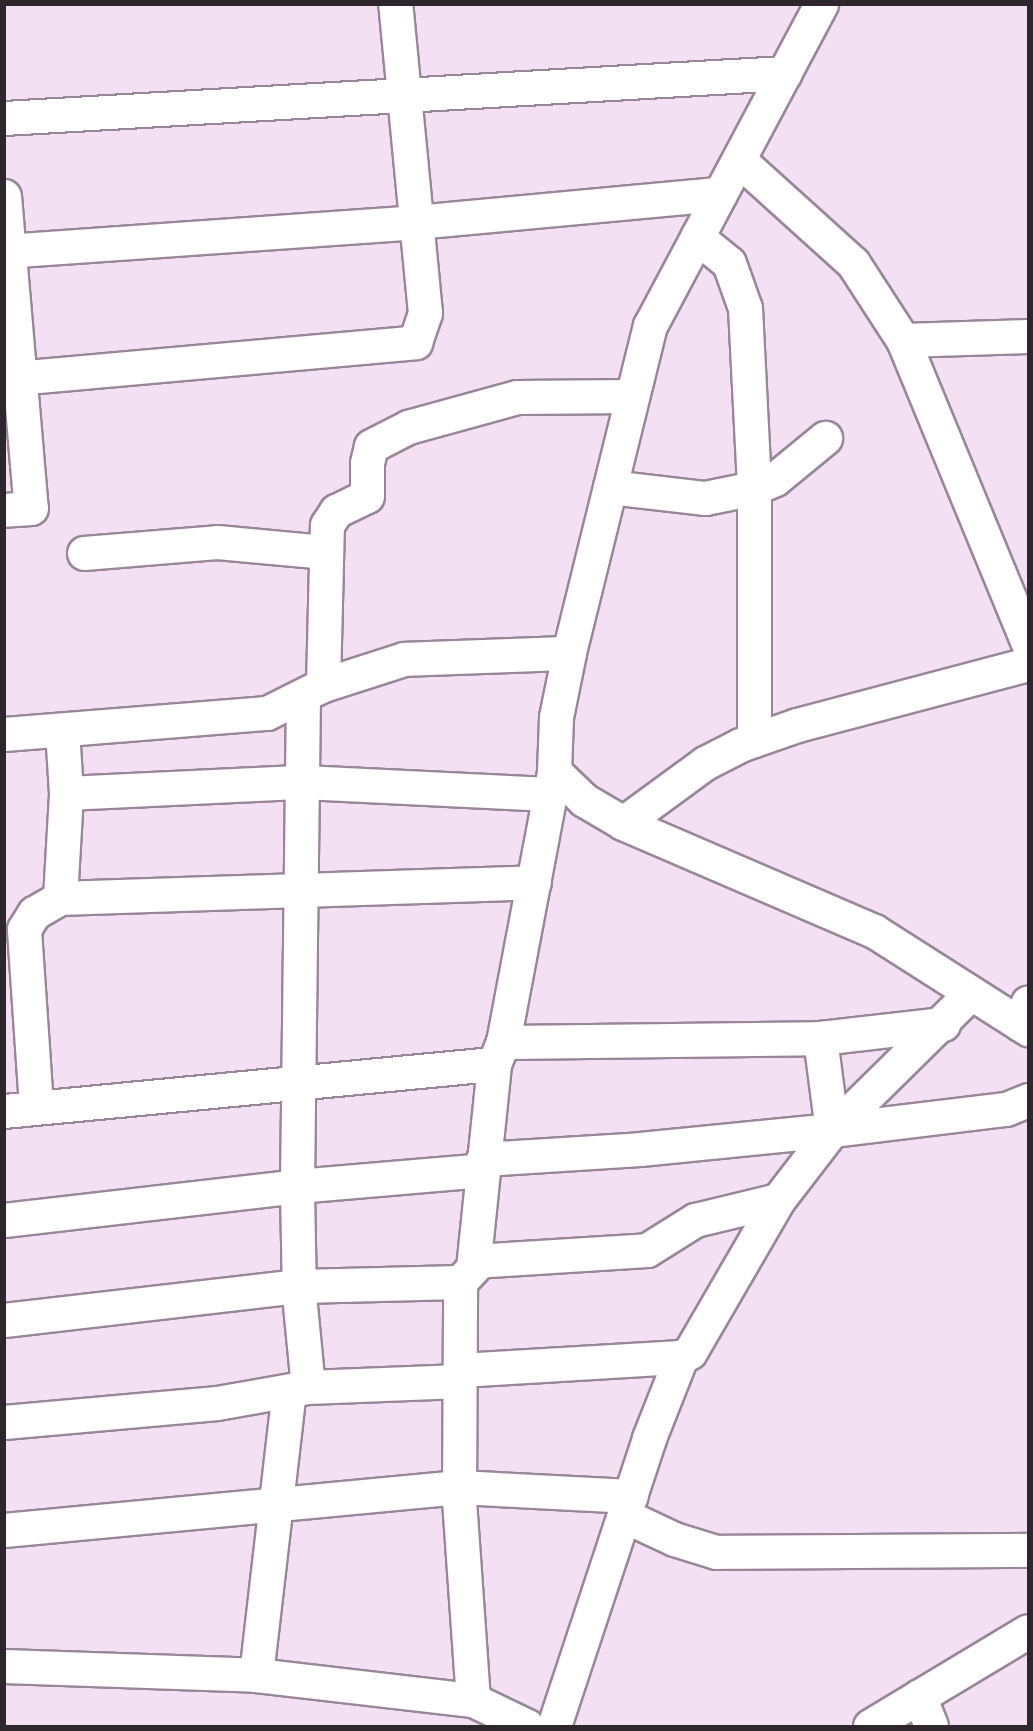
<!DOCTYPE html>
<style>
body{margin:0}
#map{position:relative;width:1033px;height:1731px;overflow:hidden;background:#f4e0f3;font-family:"Noto Sans",sans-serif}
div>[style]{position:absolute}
.roads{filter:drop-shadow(2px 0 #998799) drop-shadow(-2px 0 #998799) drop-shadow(0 2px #998799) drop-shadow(0 -2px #998799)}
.street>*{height:33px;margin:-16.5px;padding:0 16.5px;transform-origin:16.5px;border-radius:16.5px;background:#fff}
.secondary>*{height:33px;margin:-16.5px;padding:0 16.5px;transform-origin:16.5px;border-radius:16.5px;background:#fff}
span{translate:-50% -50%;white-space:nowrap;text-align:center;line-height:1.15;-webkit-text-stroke:5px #ffeffe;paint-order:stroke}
.frame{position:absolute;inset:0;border:6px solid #2d262d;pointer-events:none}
</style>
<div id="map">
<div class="roads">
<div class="street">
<div style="left:4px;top:118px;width:782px;rotate:-3.3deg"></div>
<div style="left:739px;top:160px;width:154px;rotate:42.1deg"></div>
<div style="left:853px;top:263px;width:92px;rotate:57deg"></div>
<div style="left:903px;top:340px;width:328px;rotate:67.6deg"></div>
<div style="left:4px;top:196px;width:313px;rotate:85.1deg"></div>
<div style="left:31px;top:508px;width:27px;rotate:176deg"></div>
<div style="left:697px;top:237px;width:41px;rotate:39.1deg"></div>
<div style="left:729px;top:263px;width:48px;rotate:70.4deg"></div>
<div style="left:745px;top:308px;width:180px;rotate:87.1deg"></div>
<div style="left:754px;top:488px;width:252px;rotate:90deg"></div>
<div style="left:4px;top:251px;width:413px;rotate:-4deg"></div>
<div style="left:416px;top:222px;width:305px;rotate:-5.3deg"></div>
<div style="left:903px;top:340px;width:125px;rotate:-1.8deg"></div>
<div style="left:4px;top:379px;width:413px;rotate:-5.1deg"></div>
<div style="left:415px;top:342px;width:31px;rotate:-71deg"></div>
<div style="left:425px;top:313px;width:310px;rotate:-95.5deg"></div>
<div style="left:610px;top:487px;width:96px;rotate:6.6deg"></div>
<div style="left:705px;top:498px;width:50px;rotate:-11.5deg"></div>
<div style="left:754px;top:488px;width:23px;rotate:-23deg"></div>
<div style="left:775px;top:479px;width:65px;rotate:-39.4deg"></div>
<div style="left:84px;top:553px;width:133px;rotate:-4.7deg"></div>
<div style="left:217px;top:542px;width:107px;rotate:5.3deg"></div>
<div style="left:323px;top:685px;width:160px;rotate:-88.6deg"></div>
<div style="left:327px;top:525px;width:17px;rotate:-57deg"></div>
<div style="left:336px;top:511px;width:34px;rotate:-26deg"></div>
<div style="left:367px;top:496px;width:33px;rotate:-90deg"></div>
<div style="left:367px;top:463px;width:17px;rotate:-77deg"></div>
<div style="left:371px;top:446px;width:42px;rotate:-27.2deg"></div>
<div style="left:408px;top:427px;width:113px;rotate:-15.4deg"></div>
<div style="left:517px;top:397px;width:115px;rotate:-0.5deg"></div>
<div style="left:66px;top:793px;width:237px;rotate:-2.7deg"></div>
<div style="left:303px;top:782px;width:246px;rotate:2.8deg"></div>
<div style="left:623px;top:823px;width:102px;rotate:-36.2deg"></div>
<div style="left:705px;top:763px;width:39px;rotate:-27deg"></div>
<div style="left:740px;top:745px;width:60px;rotate:-19.3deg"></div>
<div style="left:797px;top:725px;width:239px;rotate:-14.8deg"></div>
<div style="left:60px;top:898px;width:105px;rotate:-86.7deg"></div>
<div style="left:66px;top:793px;width:63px;rotate:-93.6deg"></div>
<div style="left:1020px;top:1024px;width:23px;rotate:-70deg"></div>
<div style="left:820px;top:1038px;width:124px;rotate:-6.5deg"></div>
<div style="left:503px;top:1042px;width:317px;rotate:-0.7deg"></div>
<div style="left:820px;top:1038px;width:93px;rotate:82.6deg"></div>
<div style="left:36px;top:1106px;width:177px;rotate:-93.9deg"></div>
<div style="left:24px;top:929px;width:19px;rotate:-58deg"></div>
<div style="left:34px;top:913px;width:30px;rotate:-30deg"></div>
<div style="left:60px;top:898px;width:474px;rotate:-1.9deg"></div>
<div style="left:4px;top:1111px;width:492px;rotate:-5.5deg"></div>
<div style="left:483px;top:1159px;width:157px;rotate:-3.6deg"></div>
<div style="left:640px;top:1149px;width:193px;rotate:-5.7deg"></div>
<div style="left:832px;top:1130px;width:175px;rotate:-6.9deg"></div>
<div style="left:1006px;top:1109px;width:24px;rotate:-22deg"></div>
<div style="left:4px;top:1220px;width:295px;rotate:-6.6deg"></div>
<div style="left:297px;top:1186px;width:186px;rotate:-4.9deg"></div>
<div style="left:474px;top:1261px;width:173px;rotate:-3.6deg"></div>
<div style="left:647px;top:1250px;width:57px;rotate:-32deg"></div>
<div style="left:695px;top:1220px;width:85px;rotate:-13.5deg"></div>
<div style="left:4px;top:1320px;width:297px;rotate:-6.6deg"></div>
<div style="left:299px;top:1286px;width:161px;rotate:-1.4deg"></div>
<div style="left:460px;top:1370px;width:221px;rotate:-3.4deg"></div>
<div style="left:681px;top:1357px;width:10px;rotate:-29deg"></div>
<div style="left:690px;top:1352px;width:176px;rotate:-59.9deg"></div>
<div style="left:778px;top:1200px;width:88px;rotate:-52.4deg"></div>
<div style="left:832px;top:1130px;width:195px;rotate:-44.6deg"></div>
<div style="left:308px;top:1387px;width:152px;rotate:-2.3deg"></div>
<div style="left:4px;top:1422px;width:214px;rotate:-5.1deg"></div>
<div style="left:217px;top:1403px;width:92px;rotate:-10deg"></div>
<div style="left:308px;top:1387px;width:92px;rotate:-95.6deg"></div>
<div style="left:299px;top:1295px;width:109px;rotate:-91.1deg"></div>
<div style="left:297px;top:1186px;width:488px;rotate:-89.3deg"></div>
<div style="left:625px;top:1516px;width:54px;rotate:25.1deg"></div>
<div style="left:674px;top:1539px;width:44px;rotate:17.2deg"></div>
<div style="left:716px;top:1552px;width:312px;rotate:-0.4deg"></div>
<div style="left:4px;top:1530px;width:457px;rotate:-5.4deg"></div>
<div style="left:459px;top:1487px;width:172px;rotate:3deg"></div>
<div style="left:4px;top:1666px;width:252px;rotate:2deg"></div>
<div style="left:256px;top:1675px;width:218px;rotate:6.6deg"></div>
<div style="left:473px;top:1700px;width:60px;rotate:25.7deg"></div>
<div style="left:256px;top:1675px;width:286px;rotate:-83.4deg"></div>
<div style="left:919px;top:1696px;width:32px;rotate:68deg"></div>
<div style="left:473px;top:1700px;width:200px;rotate:-94deg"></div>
<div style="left:459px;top:1500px;width:218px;rotate:-89.7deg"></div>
<div style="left:460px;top:1282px;width:19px;rotate:-47deg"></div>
<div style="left:473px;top:1268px;width:205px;rotate:-84.1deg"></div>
<div style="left:494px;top:1064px;width:24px;rotate:-68deg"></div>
<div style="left:503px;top:1042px;width:276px;rotate:-79.3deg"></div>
<div style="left:554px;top:1726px;width:303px;rotate:-71.7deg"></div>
<div style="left:649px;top:1438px;width:87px;rotate:-68.4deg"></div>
<div style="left:870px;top:1726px;width:184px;rotate:-31deg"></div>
</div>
<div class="secondary">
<div style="left:821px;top:4px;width:364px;rotate:118deg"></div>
<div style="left:650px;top:325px;width:338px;rotate:103.9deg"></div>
<div style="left:569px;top:653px;width:65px;rotate:101.5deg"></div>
<div style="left:556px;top:717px;width:54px;rotate:92.1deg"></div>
<div style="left:554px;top:771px;width:42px;rotate:44deg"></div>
<div style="left:584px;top:800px;width:45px;rotate:30.5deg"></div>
<div style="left:623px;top:823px;width:273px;rotate:23.3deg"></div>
<div style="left:874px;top:931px;width:183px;rotate:32.5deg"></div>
<div style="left:4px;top:734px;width:264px;rotate:-4.6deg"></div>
<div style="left:267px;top:713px;width:63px;rotate:-26.6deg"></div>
<div style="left:323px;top:685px;width:85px;rotate:-17.8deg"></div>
<div style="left:404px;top:659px;width:165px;rotate:-2.1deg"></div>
</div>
</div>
<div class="frame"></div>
</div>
